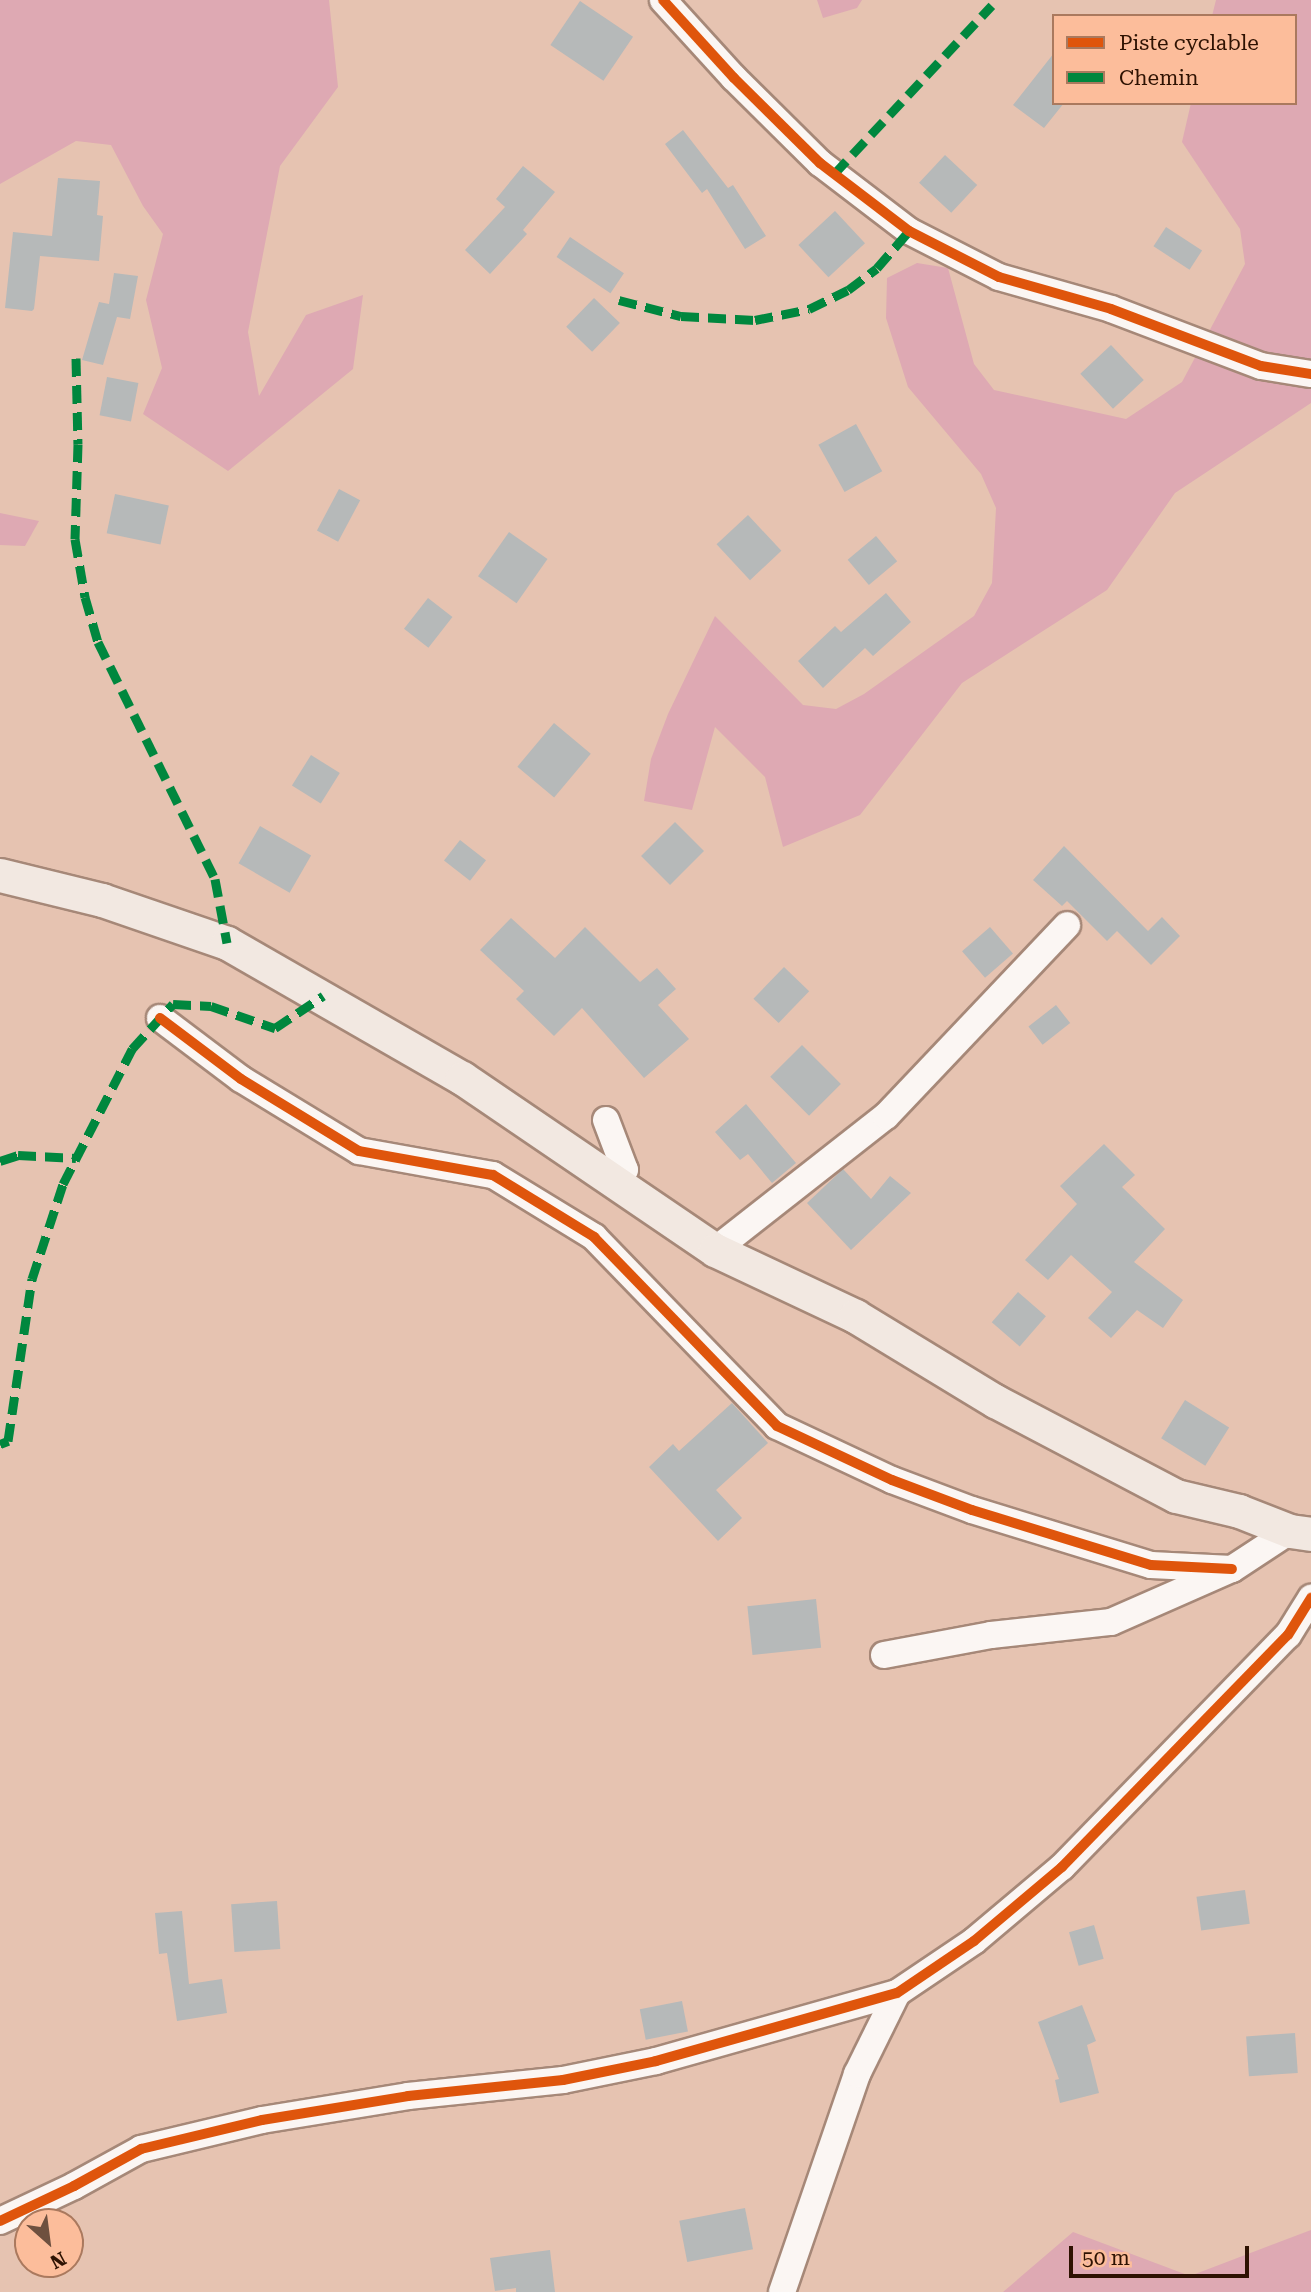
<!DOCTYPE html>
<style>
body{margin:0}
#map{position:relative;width:1311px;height:2292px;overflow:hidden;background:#e6c3b1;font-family:"Roboto Serif",serif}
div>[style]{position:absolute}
.green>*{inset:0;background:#dea9b3}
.building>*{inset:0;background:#b6b9b9;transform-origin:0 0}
.roads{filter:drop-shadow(2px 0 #a68878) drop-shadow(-2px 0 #a68878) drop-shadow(0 2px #a68878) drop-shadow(0 -2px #a68878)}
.minor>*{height:26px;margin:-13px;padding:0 13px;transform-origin:13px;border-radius:13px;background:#fbf6f3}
.major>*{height:33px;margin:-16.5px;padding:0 16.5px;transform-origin:16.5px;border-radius:16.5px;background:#f2e8e1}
.quiet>*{height:9px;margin-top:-4.5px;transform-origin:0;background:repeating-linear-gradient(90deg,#00873e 0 18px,transparent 0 27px)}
.cycleway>*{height:10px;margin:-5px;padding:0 5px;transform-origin:5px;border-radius:5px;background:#df550c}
span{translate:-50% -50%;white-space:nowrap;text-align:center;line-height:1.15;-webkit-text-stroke:5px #fcbd9b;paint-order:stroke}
.legend{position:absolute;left:1052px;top:14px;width:245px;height:91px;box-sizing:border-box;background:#fcbd9b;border:2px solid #aa795e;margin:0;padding:9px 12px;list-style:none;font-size:21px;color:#2e1202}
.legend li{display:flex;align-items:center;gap:14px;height:35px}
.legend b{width:35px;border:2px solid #aa795e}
.north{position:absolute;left:14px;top:2208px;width:70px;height:70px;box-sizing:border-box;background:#fcbd9b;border:2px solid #aa795e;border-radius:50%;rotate:152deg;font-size:19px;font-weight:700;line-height:28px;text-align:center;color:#2e1202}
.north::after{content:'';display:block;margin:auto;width:24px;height:32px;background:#6e503f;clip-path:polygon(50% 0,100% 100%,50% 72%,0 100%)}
.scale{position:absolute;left:1069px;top:2246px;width:180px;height:32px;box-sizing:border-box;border:4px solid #2e1202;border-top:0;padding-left:9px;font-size:21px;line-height:24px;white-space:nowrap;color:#2e1202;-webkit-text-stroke:5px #fcbd9b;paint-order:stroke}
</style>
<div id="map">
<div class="green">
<div style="clip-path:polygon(0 0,329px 0,338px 87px,280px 166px,248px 332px,259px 396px,306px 315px,363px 295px,353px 369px,228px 471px,143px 414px,162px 368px,146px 300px,163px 234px,143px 206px,111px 145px,76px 141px,0 184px)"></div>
<div style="clip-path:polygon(817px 0,862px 0,857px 8px,823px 18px)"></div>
<div style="clip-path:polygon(1216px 0,1311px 0,1311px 403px,1175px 493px,1107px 590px,962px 683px,860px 815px,783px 847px,765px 777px,715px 727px,692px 810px,644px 801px,651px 759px,668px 714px,715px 616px,803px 705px,836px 709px,864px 694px,974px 616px,992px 583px,996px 508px,981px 474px,908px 387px,886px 318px,887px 278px,917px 263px,948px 268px,974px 364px,994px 390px,1126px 419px,1182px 382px,1245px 264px,1240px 229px,1182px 142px,1191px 103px,1295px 103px,1295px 16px,1212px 16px)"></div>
<div style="clip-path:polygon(0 513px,39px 521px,25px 546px,0 545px)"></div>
<div style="clip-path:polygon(1311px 2230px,1311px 2292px,1003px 2292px,1073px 2232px,1190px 2276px)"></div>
</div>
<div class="building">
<div style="left:580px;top:1px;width:64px;height:53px;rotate:34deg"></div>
<div style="clip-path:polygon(1054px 53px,1054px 103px,1064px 103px,1044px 128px,1013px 105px)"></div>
<div style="clip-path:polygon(683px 130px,728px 188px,733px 185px,766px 236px,745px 249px,707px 189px,702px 193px,665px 144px)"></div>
<div style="left:945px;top:155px;width:44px;height:38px;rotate:43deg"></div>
<div style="clip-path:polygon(523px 166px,555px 192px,523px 230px,527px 234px,490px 274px,465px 250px,505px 207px,496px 199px)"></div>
<div style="clip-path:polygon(58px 178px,100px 181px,97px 215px,103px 216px,99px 261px,40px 256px,34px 309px,32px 311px,5px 308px,13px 232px,52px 236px)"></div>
<div style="left:835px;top:211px;width:44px;height:50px;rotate:47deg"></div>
<div style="left:1166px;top:227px;width:43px;height:23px;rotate:33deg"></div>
<div style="left:570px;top:237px;width:65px;height:24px;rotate:34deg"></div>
<div style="clip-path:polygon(114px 273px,138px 276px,130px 319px,117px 317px,103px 365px,82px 360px,99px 302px,109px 304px)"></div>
<div style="left:594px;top:298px;width:36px;height:40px;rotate:44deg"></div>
<div style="left:1111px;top:345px;width:48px;height:42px;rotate:47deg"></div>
<div style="left:107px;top:377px;width:32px;height:39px;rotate:11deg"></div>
<div style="left:856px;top:424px;width:54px;height:43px;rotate:61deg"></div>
<div style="left:339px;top:489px;width:24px;height:47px;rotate:28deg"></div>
<div style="left:115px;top:494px;width:55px;height:40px;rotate:12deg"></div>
<div style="left:748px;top:515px;width:49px;height:43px;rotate:47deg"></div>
<div style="left:509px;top:532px;width:47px;height:54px;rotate:35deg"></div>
<div style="left:876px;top:536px;width:33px;height:37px;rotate:50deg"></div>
<div style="clip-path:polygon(886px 593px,911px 622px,873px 656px,865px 648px,823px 688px,798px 661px,835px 626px,841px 632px)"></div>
<div style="left:428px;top:598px;width:31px;height:39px;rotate:38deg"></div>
<div style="left:554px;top:723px;width:48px;height:57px;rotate:40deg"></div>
<div style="left:311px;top:755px;width:34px;height:36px;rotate:32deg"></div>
<div style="left:675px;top:822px;width:41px;height:48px;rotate:45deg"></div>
<div style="left:260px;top:826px;width:59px;height:43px;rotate:30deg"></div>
<div style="left:460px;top:840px;width:33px;height:26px;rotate:38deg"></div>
<div style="clip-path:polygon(1064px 846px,1148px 931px,1162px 917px,1180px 936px,1151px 965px,1117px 931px,1107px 941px,1067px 901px,1062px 906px,1033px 880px)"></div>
<div style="clip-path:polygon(511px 918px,555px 958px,585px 927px,640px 982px,657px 968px,676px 989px,658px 1005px,689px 1039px,644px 1078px,582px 1008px,554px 1036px,516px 999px,524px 991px,480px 950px)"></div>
<div style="left:990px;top:927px;width:35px;height:37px;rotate:49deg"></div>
<div style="left:784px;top:967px;width:35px;height:44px;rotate:44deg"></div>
<div style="left:1056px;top:1005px;width:23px;height:35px;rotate:52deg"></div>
<div style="left:802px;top:1045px;width:55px;height:45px;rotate:45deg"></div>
<div style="clip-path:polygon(746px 1104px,796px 1163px,772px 1183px,748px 1154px,740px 1160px,715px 1132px)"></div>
<div style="clip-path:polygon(1104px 1144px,1135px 1175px,1122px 1187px,1165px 1229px,1134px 1262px,1183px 1300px,1163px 1328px,1137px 1310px,1111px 1338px,1088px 1318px,1112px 1292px,1071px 1255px,1048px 1280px,1025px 1260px,1077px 1204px,1060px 1186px)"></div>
<div style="clip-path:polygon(843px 1169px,871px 1199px,890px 1176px,911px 1193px,851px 1250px,807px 1203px)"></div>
<div style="left:1018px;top:1292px;width:37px;height:40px;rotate:41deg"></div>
<div style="left:1185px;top:1400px;width:52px;height:45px;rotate:32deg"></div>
<div style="clip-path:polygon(732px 1403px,768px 1443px,716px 1490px,742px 1518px,718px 1541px,649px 1467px,673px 1444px,679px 1451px)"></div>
<div style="left:816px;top:1599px;width:49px;height:69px;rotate:84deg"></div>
<div style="left:1245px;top:1890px;width:34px;height:49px;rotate:82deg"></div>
<div style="left:277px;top:1901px;width:48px;height:46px;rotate:86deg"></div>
<div style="clip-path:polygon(182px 1911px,189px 1984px,222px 1979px,227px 2013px,177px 2021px,167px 1953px,159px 1954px,155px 1913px)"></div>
<div style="left:1094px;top:1925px;width:35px;height:26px;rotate:74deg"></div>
<div style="left:682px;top:2001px;width:31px;height:43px;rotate:79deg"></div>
<div style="clip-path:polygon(1082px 2005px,1096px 2041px,1087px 2045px,1099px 2093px,1060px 2103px,1055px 2080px,1059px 2079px,1038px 2022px)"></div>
<div style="left:1295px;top:2033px;width:40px;height:49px;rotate:86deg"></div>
<div style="left:745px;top:2208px;width:42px;height:67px;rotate:79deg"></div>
<div style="clip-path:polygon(550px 2250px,555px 2292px,516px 2292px,516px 2288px,495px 2291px,490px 2258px)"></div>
</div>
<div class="roads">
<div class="minor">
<div style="left:663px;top:0;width:105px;rotate:47.7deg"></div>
<div style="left:734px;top:78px;width:121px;rotate:44.7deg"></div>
<div style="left:820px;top:163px;width:112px;rotate:37.4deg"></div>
<div style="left:909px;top:231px;width:101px;rotate:27.1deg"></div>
<div style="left:999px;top:277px;width:116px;rotate:15.9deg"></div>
<div style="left:1111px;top:309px;width:160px;rotate:20.8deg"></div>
<div style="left:1261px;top:366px;width:51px;rotate:9.1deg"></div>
<div style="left:160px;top:1018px;width:101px;rotate:37deg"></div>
<div style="left:241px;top:1079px;width:138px;rotate:31.4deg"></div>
<div style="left:359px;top:1151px;width:136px;rotate:10.2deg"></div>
<div style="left:493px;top:1175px;width:119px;rotate:31.5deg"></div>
<div style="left:594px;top:1237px;width:263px;rotate:45.9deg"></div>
<div style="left:777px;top:1426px;width:127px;rotate:25.2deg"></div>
<div style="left:892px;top:1480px;width:85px;rotate:20.6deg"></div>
<div style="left:972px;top:1510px;width:187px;rotate:17.1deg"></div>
<div style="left:1151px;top:1565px;width:81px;rotate:2.8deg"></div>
<div style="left:606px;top:1120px;width:53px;rotate:69.2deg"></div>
<div style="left:625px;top:1170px;width:17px;rotate:130deg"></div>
<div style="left:715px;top:1250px;width:217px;rotate:-38.1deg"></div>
<div style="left:886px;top:1116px;width:263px;rotate:-46.5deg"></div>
<div style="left:884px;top:1655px;width:109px;rotate:-10.6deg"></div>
<div style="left:991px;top:1635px;width:121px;rotate:-6.2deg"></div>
<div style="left:1111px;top:1622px;width:132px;rotate:-23.7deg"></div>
<div style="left:1232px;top:1569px;width:69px;rotate:-33.2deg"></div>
<div style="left:0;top:2221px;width:82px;rotate:-25.3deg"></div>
<div style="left:74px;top:2186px;width:77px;rotate:-28.9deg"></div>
<div style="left:141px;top:2149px;width:124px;rotate:-13.5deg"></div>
<div style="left:262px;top:2120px;width:148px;rotate:-9.3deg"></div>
<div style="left:408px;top:2096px;width:156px;rotate:-5.9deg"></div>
<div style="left:563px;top:2080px;width:95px;rotate:-11.5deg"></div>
<div style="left:656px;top:2061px;width:250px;rotate:-15.8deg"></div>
<div style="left:897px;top:1993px;width:93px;rotate:-34deg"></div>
<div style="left:974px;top:1941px;width:115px;rotate:-40.1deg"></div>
<div style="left:1062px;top:1867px;width:324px;rotate:-45.8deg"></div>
<div style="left:1288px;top:1635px;width:44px;rotate:-58.1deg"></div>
<div style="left:782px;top:2292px;width:231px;rotate:-71deg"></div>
<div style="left:857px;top:2074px;width:90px;rotate:-63.7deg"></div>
</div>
<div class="major">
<div style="left:0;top:875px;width:105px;rotate:13.8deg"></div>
<div style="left:102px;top:900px;width:132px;rotate:19deg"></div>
<div style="left:227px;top:943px;width:271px;rotate:29.9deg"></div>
<div style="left:462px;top:1078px;width:306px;rotate:34.2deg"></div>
<div style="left:715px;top:1250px;width:155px;rotate:25.2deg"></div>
<div style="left:855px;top:1316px;width:164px;rotate:31.3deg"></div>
<div style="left:995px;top:1401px;width:204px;rotate:27.7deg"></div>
<div style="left:1176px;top:1496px;width:65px;rotate:13.4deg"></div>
<div style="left:1239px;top:1511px;width:55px;rotate:21.4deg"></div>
<div style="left:1290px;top:1531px;width:21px;rotate:8deg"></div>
</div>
</div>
<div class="quiet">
<div style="left:834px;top:174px;width:231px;rotate:-46.9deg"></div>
<div style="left:619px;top:300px;width:64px;rotate:14.5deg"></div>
<div style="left:681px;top:316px;width:74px;rotate:3.1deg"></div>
<div style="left:755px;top:320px;width:55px;rotate:-11.5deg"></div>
<div style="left:809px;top:309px;width:43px;rotate:-26deg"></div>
<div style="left:848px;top:290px;width:36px;rotate:-37deg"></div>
<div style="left:877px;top:268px;width:49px;rotate:-49.1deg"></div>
<div style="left:76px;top:358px;width:86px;rotate:88.7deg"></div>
<div style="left:78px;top:444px;width:95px;rotate:91.8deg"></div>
<div style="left:75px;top:539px;width:59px;rotate:80.2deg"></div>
<div style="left:85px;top:597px;width:47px;rotate:73.9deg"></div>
<div style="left:98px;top:642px;width:264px;rotate:63.7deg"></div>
<div style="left:215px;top:879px;width:65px;rotate:79.4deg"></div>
<div style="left:0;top:1161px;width:19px;rotate:-18deg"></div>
<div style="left:18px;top:1155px;width:58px;rotate:3deg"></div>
<div style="left:0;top:1444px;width:9px;rotate:-21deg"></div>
<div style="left:8px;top:1441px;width:164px;rotate:-81.6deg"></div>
<div style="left:32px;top:1279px;width:100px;rotate:-71.9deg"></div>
<div style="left:63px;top:1184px;width:152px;rotate:-62.9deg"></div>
<div style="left:132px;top:1049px;width:61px;rotate:-47.7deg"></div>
<div style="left:173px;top:1004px;width:38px;rotate:3deg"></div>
<div style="left:211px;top:1006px;width:68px;rotate:19deg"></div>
<div style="left:275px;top:1028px;width:58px;rotate:-33.7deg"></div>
</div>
<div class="cycleway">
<div style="left:663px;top:0;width:105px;rotate:47.7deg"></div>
<div style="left:734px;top:78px;width:121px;rotate:44.7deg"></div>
<div style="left:820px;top:163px;width:112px;rotate:37.4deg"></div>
<div style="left:909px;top:231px;width:101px;rotate:27.1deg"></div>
<div style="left:999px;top:277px;width:116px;rotate:15.9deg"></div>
<div style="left:1111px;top:309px;width:160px;rotate:20.8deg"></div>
<div style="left:1261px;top:366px;width:51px;rotate:9.1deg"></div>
<div style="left:160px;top:1018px;width:101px;rotate:37deg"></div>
<div style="left:241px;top:1079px;width:138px;rotate:31.4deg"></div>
<div style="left:359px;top:1151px;width:136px;rotate:10.2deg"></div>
<div style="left:493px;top:1175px;width:119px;rotate:31.5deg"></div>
<div style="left:594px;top:1237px;width:263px;rotate:45.9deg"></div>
<div style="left:777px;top:1426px;width:127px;rotate:25.2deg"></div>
<div style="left:892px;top:1480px;width:85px;rotate:20.6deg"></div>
<div style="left:972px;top:1510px;width:187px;rotate:17.1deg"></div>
<div style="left:1151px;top:1565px;width:81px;rotate:2.8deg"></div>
<div style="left:0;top:2221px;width:82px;rotate:-25.3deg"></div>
<div style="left:74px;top:2186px;width:77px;rotate:-28.9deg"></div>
<div style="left:141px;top:2149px;width:124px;rotate:-13.5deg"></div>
<div style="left:262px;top:2120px;width:148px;rotate:-9.3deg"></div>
<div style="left:408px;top:2096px;width:156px;rotate:-5.9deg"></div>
<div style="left:563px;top:2080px;width:95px;rotate:-11.5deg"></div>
<div style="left:656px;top:2061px;width:250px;rotate:-15.8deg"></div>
<div style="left:897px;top:1993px;width:93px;rotate:-34deg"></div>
<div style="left:974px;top:1941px;width:115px;rotate:-40.1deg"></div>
<div style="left:1062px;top:1867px;width:324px;rotate:-45.8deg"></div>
<div style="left:1288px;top:1635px;width:44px;rotate:-58.1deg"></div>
</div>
<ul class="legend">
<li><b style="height:9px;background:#df550c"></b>Piste cyclable</li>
<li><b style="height:9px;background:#00873e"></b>Chemin</li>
</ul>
<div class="north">N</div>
<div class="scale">50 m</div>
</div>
